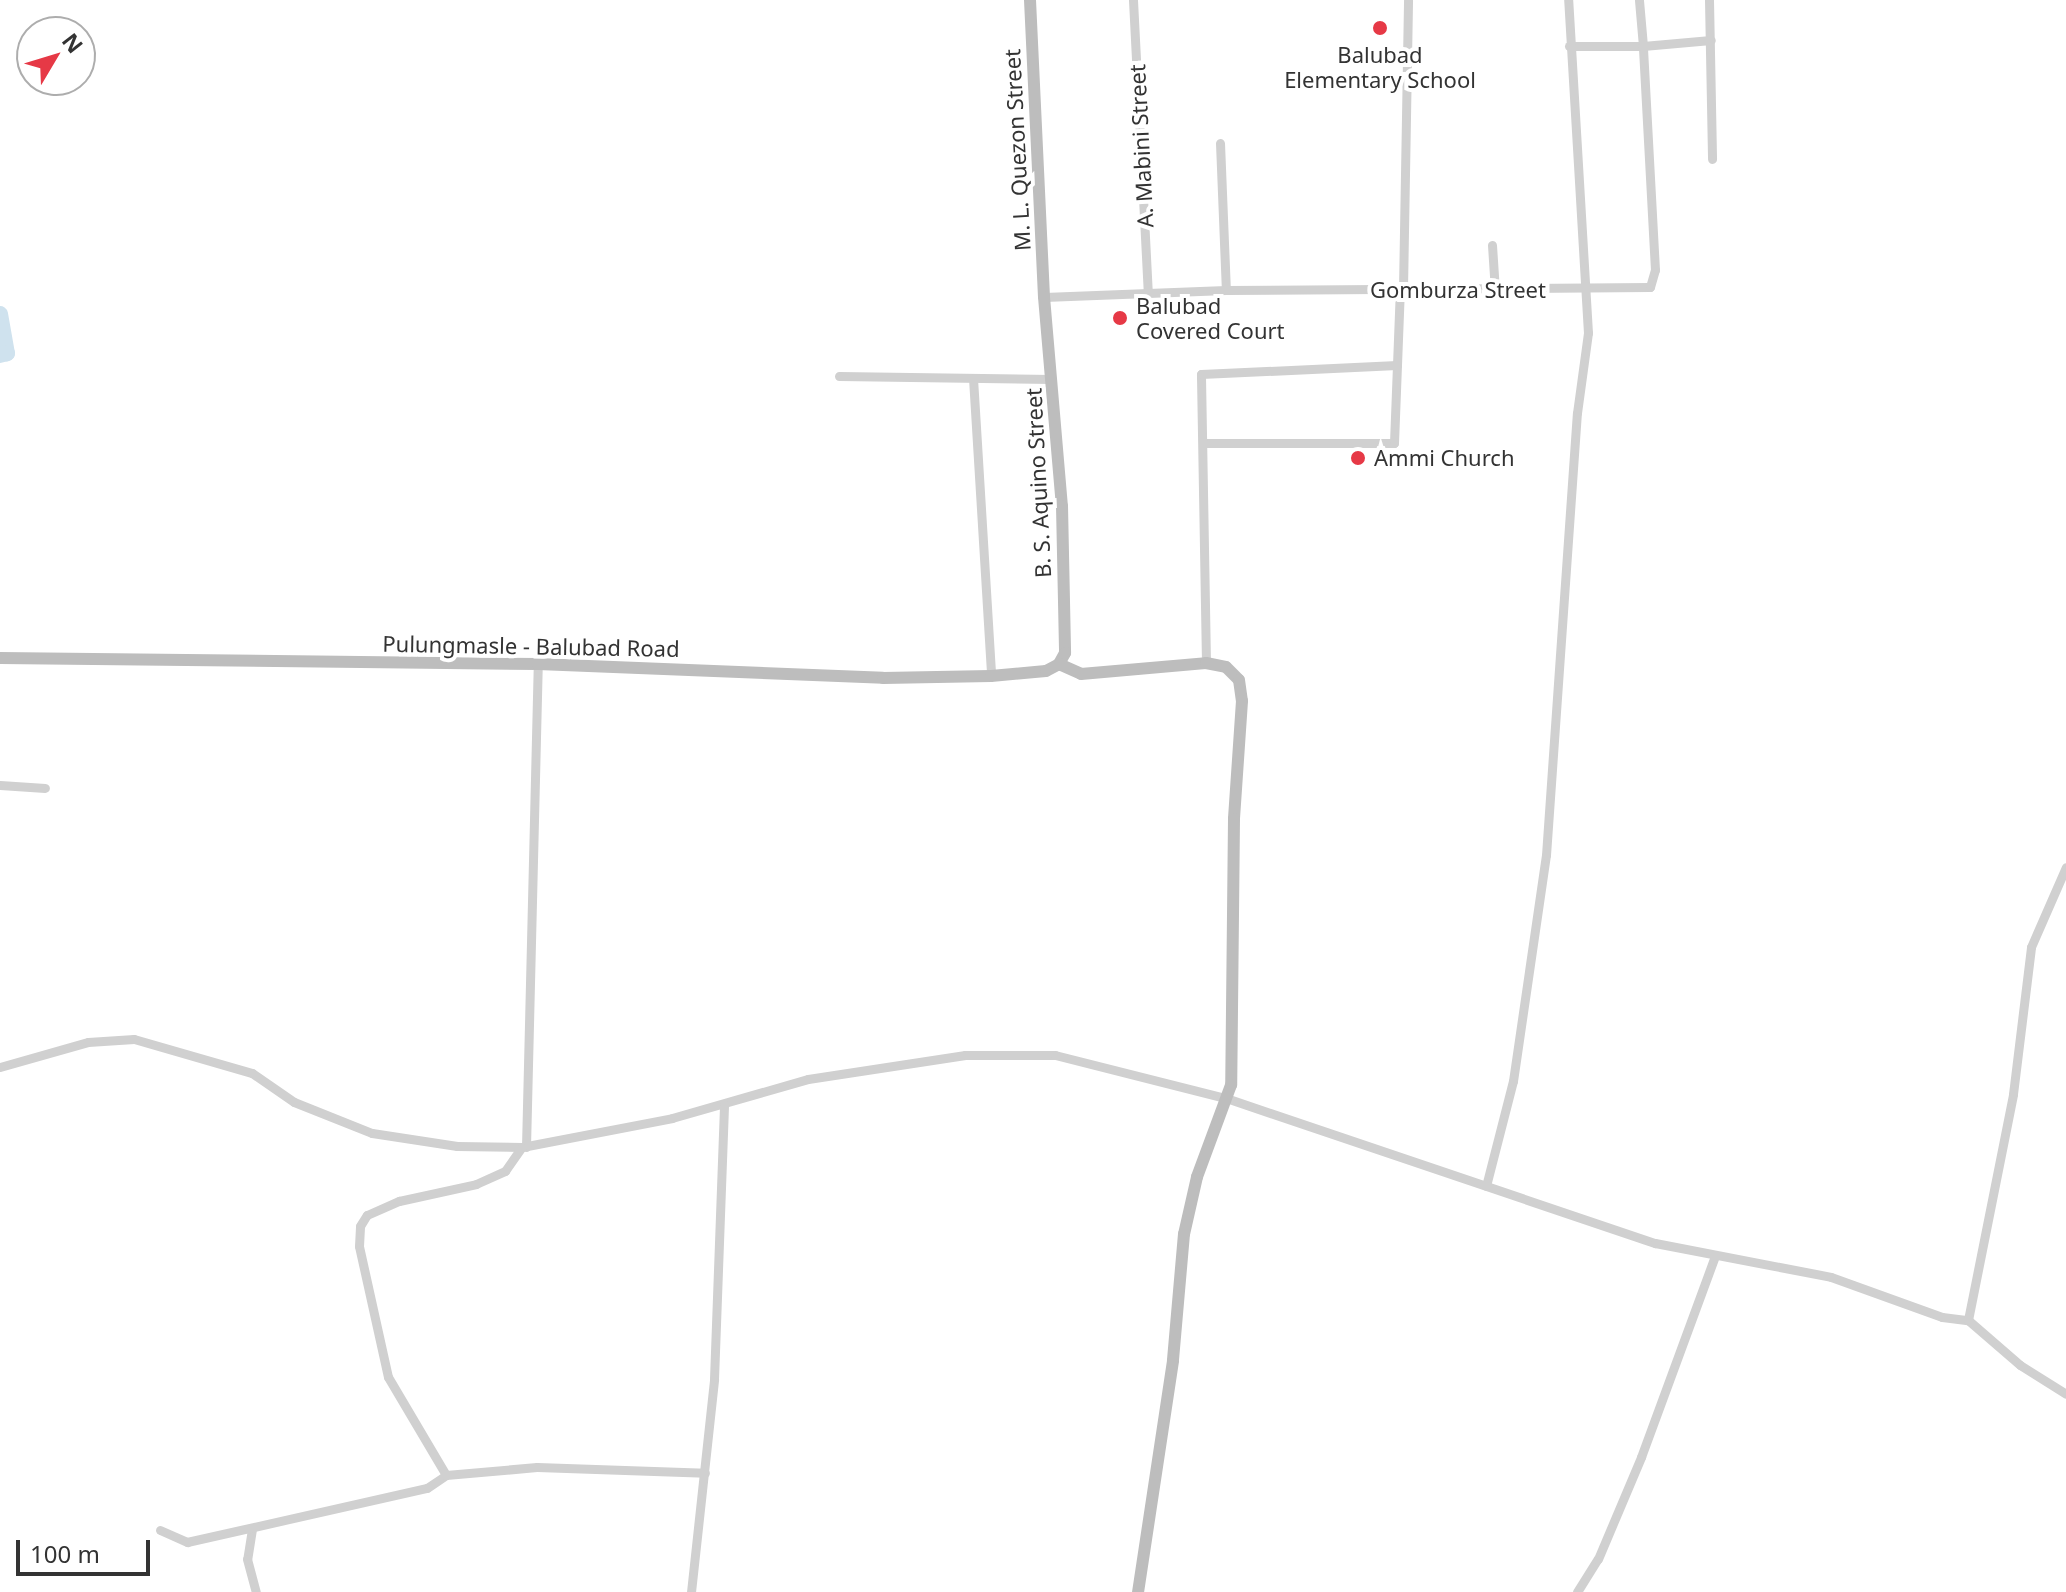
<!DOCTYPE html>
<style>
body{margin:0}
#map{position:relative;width:2066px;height:1592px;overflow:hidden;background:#fff;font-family:"Noto Sans",sans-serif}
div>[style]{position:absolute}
.river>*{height:16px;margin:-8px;padding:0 8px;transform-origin:8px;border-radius:8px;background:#cfe2ee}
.street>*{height:9px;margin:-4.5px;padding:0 4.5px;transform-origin:4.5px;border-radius:4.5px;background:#d0d0d0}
.secondary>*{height:12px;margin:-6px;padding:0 6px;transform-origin:6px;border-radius:6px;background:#bdbdbd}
.dots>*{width:22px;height:22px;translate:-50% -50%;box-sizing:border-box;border:4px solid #fff;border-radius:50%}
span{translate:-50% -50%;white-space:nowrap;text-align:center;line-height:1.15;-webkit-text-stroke:8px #fff;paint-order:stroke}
.poi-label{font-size:22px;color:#333}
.left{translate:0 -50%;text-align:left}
.street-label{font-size:22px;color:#333}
.north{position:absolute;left:16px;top:16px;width:80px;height:80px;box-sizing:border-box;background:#fff;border:2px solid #adadad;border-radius:50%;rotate:52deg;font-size:22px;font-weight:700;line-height:32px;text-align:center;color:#333}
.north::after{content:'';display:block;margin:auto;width:28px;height:36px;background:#e63946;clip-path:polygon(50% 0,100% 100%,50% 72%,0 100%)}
.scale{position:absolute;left:16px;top:1540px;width:134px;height:36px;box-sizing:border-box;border:4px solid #333;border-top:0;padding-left:10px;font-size:24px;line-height:28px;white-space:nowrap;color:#333;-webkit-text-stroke:6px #fff;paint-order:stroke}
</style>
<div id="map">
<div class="river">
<div style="left:0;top:314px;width:40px;rotate:80deg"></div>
<div style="left:7px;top:353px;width:7px;rotate:164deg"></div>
</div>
<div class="street">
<div style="left:1133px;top:0;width:293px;rotate:87.1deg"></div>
<div style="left:1709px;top:0;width:159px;rotate:88.9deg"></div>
<div style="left:1569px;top:46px;width:74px"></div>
<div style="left:1643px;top:46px;width:46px;rotate:-95deg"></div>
<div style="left:1220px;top:143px;width:147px;rotate:87.7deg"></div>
<div style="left:1492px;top:245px;width:46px;rotate:86.3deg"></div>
<div style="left:1403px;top:289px;width:289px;rotate:-89deg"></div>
<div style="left:1044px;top:297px;width:182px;rotate:-2.2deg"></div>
<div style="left:1226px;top:290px;width:424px;rotate:-0.4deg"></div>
<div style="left:1650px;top:287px;width:18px;rotate:-74deg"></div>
<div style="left:1655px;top:270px;width:224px;rotate:-93.1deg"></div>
<div style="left:1643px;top:46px;width:68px;rotate:-5deg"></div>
<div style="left:839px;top:376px;width:213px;rotate:0.8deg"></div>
<div style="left:973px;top:378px;width:299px;rotate:86.5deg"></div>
<div style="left:1204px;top:443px;width:190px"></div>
<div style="left:1394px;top:443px;width:154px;rotate:-87.8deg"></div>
<div style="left:1206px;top:663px;width:289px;rotate:-91deg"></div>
<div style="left:1201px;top:374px;width:196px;rotate:-2.6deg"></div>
<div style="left:0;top:785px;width:45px;rotate:3.8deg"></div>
<div style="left:0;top:1067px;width:91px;rotate:-15.9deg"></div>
<div style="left:88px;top:1042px;width:46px;rotate:-3.7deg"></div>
<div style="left:134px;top:1039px;width:123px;rotate:16.1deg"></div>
<div style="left:252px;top:1073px;width:51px;rotate:34.6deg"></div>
<div style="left:294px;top:1102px;width:84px;rotate:21.7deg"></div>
<div style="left:372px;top:1133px;width:86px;rotate:8.7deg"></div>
<div style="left:457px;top:1146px;width:65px;rotate:0.9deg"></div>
<div style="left:522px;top:1147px;width:153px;rotate:-10.9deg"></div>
<div style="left:672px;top:1118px;width:141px;rotate:-16deg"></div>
<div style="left:808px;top:1079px;width:159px;rotate:-8.7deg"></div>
<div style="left:965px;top:1055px;width:90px"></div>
<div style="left:1055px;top:1055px;width:179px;rotate:14.2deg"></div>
<div style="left:1229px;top:1099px;width:450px;rotate:18.7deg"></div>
<div style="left:1655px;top:1243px;width:179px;rotate:10.9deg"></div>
<div style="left:1831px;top:1277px;width:118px;rotate:19.8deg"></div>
<div style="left:1942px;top:1317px;width:26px;rotate:7deg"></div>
<div style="left:1968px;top:1320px;width:69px;rotate:40.9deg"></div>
<div style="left:2020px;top:1365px;width:54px;rotate:32.2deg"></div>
<div style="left:526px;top:1147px;width:483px;rotate:-88.6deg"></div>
<div style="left:1486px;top:1186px;width:108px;rotate:-75.6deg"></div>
<div style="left:1513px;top:1081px;width:228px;rotate:-81.7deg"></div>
<div style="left:1546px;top:855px;width:443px;rotate:-86deg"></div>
<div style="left:1577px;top:413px;width:81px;rotate:-82.2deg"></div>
<div style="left:1588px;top:333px;width:334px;rotate:-93.4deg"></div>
<div style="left:1968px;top:1320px;width:230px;rotate:-78.7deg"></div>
<div style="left:2013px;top:1094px;width:148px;rotate:-83deg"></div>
<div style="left:2031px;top:947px;width:87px;rotate:-66.4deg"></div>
<div style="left:446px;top:1475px;width:114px;rotate:-120.6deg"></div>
<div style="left:388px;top:1377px;width:134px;rotate:-102.5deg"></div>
<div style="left:359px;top:1246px;width:20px;rotate:-87deg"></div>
<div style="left:360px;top:1226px;width:13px;rotate:-58deg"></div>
<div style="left:367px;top:1215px;width:35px;rotate:-24deg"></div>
<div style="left:399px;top:1201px;width:79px;rotate:-12.4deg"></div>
<div style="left:476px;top:1184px;width:32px;rotate:-24deg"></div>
<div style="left:505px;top:1171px;width:29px;rotate:-55deg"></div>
<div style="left:252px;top:1529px;width:30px;rotate:99deg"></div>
<div style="left:247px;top:1559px;width:34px;rotate:75deg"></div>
<div style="left:160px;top:1530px;width:30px;rotate:24deg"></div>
<div style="left:187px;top:1542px;width:246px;rotate:-12.7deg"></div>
<div style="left:427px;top:1488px;width:23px;rotate:-34deg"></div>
<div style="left:446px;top:1475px;width:91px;rotate:-5deg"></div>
<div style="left:537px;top:1467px;width:168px;rotate:2deg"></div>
<div style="left:691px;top:1592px;width:214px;rotate:-83.8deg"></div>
<div style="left:714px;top:1379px;width:275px;rotate:-87.9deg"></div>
<div style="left:1577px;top:1592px;width:39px;rotate:-58deg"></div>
<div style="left:1598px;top:1559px;width:111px;rotate:-67.1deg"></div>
<div style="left:1641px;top:1457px;width:214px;rotate:-69.8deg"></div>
</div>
<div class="secondary">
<div style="left:1030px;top:0;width:297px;rotate:87.3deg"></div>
<div style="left:1044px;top:297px;width:210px;rotate:85.1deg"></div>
<div style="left:1062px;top:506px;width:147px;rotate:88.8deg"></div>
<div style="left:1065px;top:653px;width:13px;rotate:119deg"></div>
<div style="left:0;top:658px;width:538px;rotate:0.64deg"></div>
<div style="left:538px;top:664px;width:345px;rotate:2.3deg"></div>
<div style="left:883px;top:678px;width:108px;rotate:-1.1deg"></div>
<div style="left:991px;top:676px;width:55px;rotate:-5.2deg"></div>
<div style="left:1046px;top:671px;width:15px;rotate:-28deg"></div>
<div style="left:1059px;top:664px;width:24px;rotate:24deg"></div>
<div style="left:1081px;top:674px;width:125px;rotate:-5deg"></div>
<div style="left:1206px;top:663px;width:20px;rotate:11deg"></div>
<div style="left:1226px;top:667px;width:18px;rotate:45deg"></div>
<div style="left:1239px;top:680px;width:21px;rotate:82deg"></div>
<div style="left:1242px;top:701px;width:118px;rotate:93.9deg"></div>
<div style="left:1234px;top:819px;width:266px;rotate:90.6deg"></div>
<div style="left:1231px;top:1085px;width:98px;rotate:110.3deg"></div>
<div style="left:1197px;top:1177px;width:58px;rotate:102.8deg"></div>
<div style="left:1184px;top:1234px;width:127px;rotate:95deg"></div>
<div style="left:1173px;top:1361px;width:234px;rotate:98.6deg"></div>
</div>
<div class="dots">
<div style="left:1380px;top:28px;background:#e63946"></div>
<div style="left:1120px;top:318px;background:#e63946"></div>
<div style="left:1358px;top:458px;background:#e63946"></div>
</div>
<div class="poi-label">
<span style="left:1380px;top:67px">Balubad<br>Elementary School</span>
<span class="left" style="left:1136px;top:318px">Balubad<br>Covered Court</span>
<span class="left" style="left:1374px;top:458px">Ammi Church</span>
</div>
<div class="street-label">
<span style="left:1141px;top:146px;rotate:-93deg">A. Mabini Street</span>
<span style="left:1017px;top:150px;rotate:-93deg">M. L. Quezon Street</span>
<span style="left:1458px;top:290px">Gomburza Street</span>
<span style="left:1038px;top:483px;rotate:-93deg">B. S. Aquino Street</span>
<span style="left:531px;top:646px;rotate:1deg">Pulungmasle - Balubad Road</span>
</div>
<div class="north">N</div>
<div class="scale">100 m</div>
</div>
